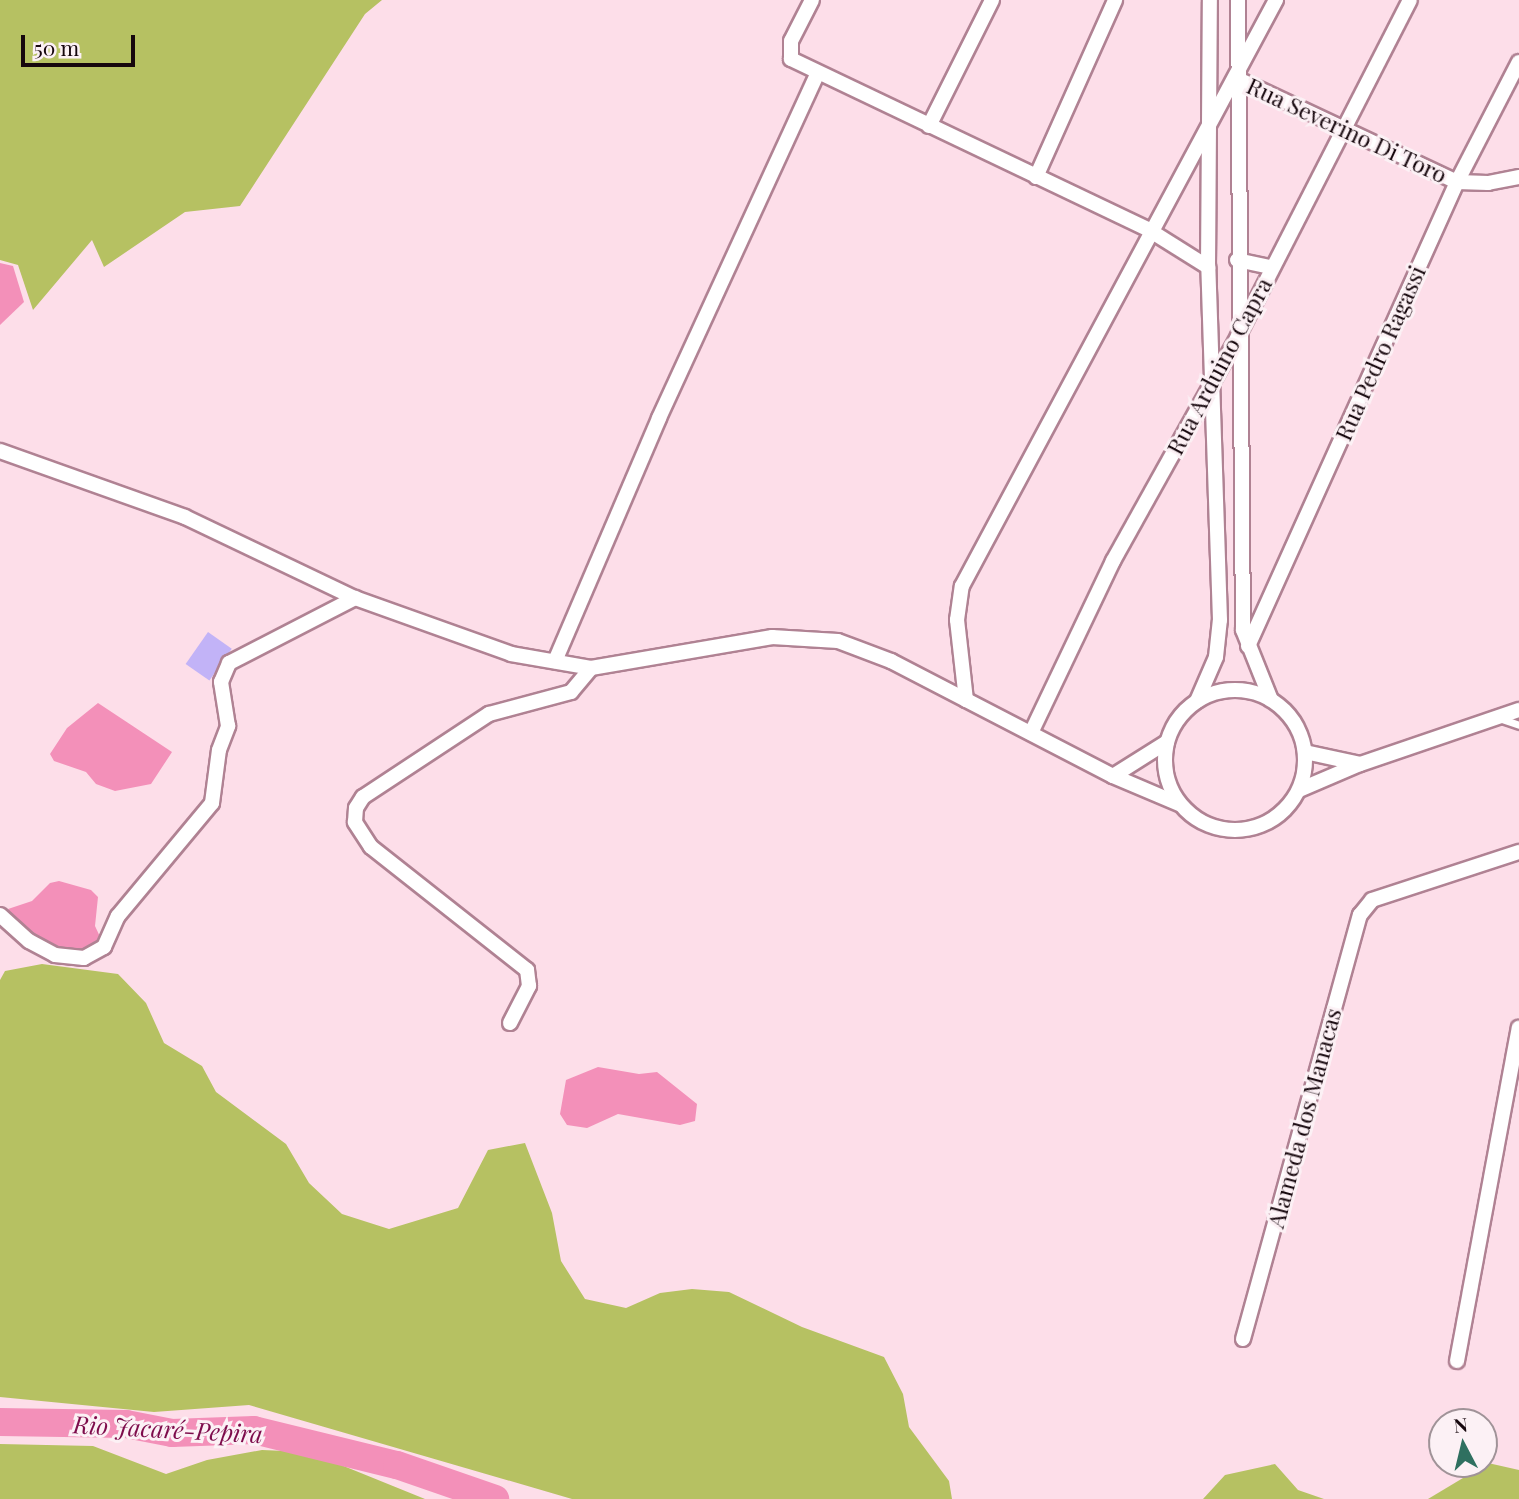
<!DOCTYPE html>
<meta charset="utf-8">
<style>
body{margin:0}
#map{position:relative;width:1519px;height:1499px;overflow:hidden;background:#fddee9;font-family:"Playfair Display",serif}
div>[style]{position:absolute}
.green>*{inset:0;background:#b6c162}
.water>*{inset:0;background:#f390b9}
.river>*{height:28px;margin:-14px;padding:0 14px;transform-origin:14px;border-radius:14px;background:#f390b9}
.building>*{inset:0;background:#c2b3f7;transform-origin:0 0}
.roads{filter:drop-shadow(2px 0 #b08293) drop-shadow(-2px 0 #b08293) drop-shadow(0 2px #b08293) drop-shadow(0 -2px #b08293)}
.lane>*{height:7px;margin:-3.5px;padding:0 3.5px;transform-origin:3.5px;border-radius:3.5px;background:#fff}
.street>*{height:14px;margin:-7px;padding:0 7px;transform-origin:7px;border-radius:7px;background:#fff}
.street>.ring{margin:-7px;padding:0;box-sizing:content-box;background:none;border:14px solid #fff;border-radius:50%}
span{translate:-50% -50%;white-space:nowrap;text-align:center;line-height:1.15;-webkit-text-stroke:6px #fcf1f5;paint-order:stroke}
.street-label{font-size:23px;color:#16070d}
.water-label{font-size:24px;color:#7d0c4b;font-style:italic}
.north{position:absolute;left:1428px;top:1408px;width:70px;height:70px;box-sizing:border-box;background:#fcf1f5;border:2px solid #a09398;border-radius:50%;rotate:353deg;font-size:19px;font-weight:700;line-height:28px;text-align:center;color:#16070d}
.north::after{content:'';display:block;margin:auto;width:24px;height:32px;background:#2f7060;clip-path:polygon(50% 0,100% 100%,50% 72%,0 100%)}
.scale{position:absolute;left:21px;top:35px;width:114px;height:32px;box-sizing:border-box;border:4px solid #16070d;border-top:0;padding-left:9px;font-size:21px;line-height:24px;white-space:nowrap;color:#16070d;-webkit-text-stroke:5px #fcf1f5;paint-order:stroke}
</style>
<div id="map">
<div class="green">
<div style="clip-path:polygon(0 0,382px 0,365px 14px,240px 206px,185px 212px,104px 267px,92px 240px,33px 310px,18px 265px,0 260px)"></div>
<div style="clip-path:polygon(42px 964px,118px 974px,146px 1003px,164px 1043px,202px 1066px,216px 1092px,286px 1144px,309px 1183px,342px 1214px,389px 1229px,458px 1208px,488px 1150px,525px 1143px,552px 1213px,561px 1261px,585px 1299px,626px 1308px,660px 1293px,692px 1289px,729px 1292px,802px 1327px,884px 1357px,903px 1394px,909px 1427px,949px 1481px,952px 1499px,572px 1499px,249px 1405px,154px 1412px,0 1397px,0 980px,5px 971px)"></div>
<div style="clip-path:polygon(0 1444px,93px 1446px,166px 1474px,207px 1460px,262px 1450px,309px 1452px,425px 1499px,0 1499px)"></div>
<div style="clip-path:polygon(1488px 1463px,1519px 1470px,1519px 1499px,1428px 1499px)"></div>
<div style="clip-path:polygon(1275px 1464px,1298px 1490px,1324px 1499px,1203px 1499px,1225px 1475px)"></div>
</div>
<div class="water">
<div style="clip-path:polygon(0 263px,13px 266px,24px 302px,0 325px)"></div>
<div style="clip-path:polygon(98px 703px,172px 752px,151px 784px,115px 791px,96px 784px,86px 772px,54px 761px,50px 754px,67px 728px)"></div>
<div style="clip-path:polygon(59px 881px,91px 890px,98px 897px,95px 926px,102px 941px,89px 950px,54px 947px,13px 919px,8px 909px,32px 901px,50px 883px)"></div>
<div style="clip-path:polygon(598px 1067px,639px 1074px,657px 1072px,697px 1104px,695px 1121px,680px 1125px,618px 1114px,587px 1128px,567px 1125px,560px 1114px,566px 1080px)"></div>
</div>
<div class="river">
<div style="left:0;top:1422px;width:126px;rotate:0.9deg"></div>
<div style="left:126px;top:1424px;width:47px;rotate:11.1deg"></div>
<div style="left:172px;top:1433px;width:82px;rotate:-2.1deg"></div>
<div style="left:254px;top:1430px;width:147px;rotate:13.8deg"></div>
<div style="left:397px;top:1465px;width:104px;rotate:19.1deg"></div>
</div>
<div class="building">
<div style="left:208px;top:632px;width:29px;height:39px;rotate:35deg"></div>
</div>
<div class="roads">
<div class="lane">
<div style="left:1502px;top:719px;width:18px;rotate:19deg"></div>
</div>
<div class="street">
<div style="left:812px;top:0;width:46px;rotate:117.1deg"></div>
<div style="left:791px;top:41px;width:18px;rotate:90deg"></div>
<div style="left:791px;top:59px;width:397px;rotate:25.5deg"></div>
<div style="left:1149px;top:230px;width:70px;rotate:32.1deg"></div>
<div style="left:1238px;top:0;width:630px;rotate:89.55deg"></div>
<div style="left:1243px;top:630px;width:75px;rotate:68.2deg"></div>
<div style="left:1236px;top:78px;width:244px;rotate:25.2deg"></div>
<div style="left:1457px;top:182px;width:31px;rotate:2deg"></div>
<div style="left:1488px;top:183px;width:32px;rotate:-11deg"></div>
<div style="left:929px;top:126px;width:141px;rotate:-63.4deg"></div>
<div style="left:1036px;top:177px;width:194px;rotate:-65.9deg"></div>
<div style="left:1237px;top:260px;width:35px;rotate:12deg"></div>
<div style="left:0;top:451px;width:196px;rotate:19.6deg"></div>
<div style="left:185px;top:517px;width:188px;rotate:25.5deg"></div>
<div style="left:355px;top:598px;width:166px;rotate:19.7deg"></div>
<div style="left:511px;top:654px;width:81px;rotate:9.9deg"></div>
<div style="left:591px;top:668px;width:184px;rotate:-9.7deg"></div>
<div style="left:772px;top:637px;width:66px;rotate:3.5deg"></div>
<div style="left:838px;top:641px;width:57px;rotate:20.7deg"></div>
<div style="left:891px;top:661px;width:250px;rotate:27.4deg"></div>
<div style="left:1113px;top:776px;width:72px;rotate:23deg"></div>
<div style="left:1248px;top:646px;width:509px;rotate:-65.75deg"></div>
<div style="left:1457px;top:182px;width:135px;rotate:-62.7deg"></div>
<div style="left:555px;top:661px;width:264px;rotate:-66.8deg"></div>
<div style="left:659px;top:418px;width:379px;rotate:-65.3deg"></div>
<div class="ring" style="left:1165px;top:690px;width:126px;height:126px"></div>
<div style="left:966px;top:700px;width:81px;rotate:-96.4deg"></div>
<div style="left:957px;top:620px;width:34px;rotate:-82deg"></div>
<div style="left:962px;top:586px;width:665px;rotate:-61.82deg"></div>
<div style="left:1197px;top:701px;width:48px;rotate:-66.6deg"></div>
<div style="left:1216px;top:657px;width:37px;rotate:-84deg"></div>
<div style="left:1220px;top:620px;width:353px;rotate:-91.9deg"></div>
<div style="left:1208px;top:267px;width:267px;rotate:-89.6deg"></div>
<div style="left:1031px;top:733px;width:191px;rotate:-64.5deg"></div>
<div style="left:1113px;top:561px;width:257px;rotate:-60.9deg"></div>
<div style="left:1238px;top:336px;width:377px;rotate:-62.9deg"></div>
<div style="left:1305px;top:752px;width:56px;rotate:12.3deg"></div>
<div style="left:1113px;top:776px;width:64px;rotate:-32.2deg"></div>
<div style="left:1299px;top:790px;width:66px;rotate:-23.1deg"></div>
<div style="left:1360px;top:764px;width:168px;rotate:-18.8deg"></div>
<div style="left:0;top:915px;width:39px;rotate:42deg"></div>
<div style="left:29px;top:941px;width:30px;rotate:28deg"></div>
<div style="left:55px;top:955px;width:29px;rotate:6deg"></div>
<div style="left:84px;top:958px;width:23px;rotate:-29deg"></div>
<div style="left:104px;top:947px;width:34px;rotate:-66deg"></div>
<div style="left:118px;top:916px;width:147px;rotate:-50.2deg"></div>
<div style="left:212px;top:803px;width:53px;rotate:-82.5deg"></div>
<div style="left:219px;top:750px;width:26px;rotate:-69deg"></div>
<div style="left:228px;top:726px;width:45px;rotate:-99deg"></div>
<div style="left:221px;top:682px;width:21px;rotate:-67deg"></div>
<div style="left:229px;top:663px;width:142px;rotate:-27.3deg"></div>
<div style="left:510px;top:1023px;width:42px;rotate:-62.8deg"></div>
<div style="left:529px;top:986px;width:16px;rotate:-97deg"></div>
<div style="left:527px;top:970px;width:199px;rotate:-141.7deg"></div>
<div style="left:371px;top:847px;width:30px;rotate:-123deg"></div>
<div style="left:355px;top:822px;width:14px;rotate:-86deg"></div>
<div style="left:356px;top:808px;width:13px;rotate:-58deg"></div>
<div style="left:363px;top:797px;width:151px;rotate:-33.4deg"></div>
<div style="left:489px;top:714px;width:85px;rotate:-15deg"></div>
<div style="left:571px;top:692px;width:31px;rotate:-50deg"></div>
<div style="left:1243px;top:1339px;width:440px;rotate:-74.6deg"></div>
<div style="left:1360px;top:915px;width:19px;rotate:-51deg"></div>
<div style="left:1372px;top:900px;width:155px;rotate:-18.1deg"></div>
<div style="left:1457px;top:1361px;width:339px;rotate:-79.5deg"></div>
</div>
</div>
<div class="street-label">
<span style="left:1347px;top:130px;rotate:25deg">Rua Severino Di Toro</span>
<span style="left:1380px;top:353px;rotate:-66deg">Rua Pedro Ragassi</span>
<span style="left:1219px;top:366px;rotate:-62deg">Rua Arduino Capra</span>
<span style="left:1304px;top:1118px;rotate:-75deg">Alameda dos Manacas</span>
</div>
<div class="water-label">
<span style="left:168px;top:1429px;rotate:3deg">Rio Jacaré-Pepira</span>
</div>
<div class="north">N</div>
<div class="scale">50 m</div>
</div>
